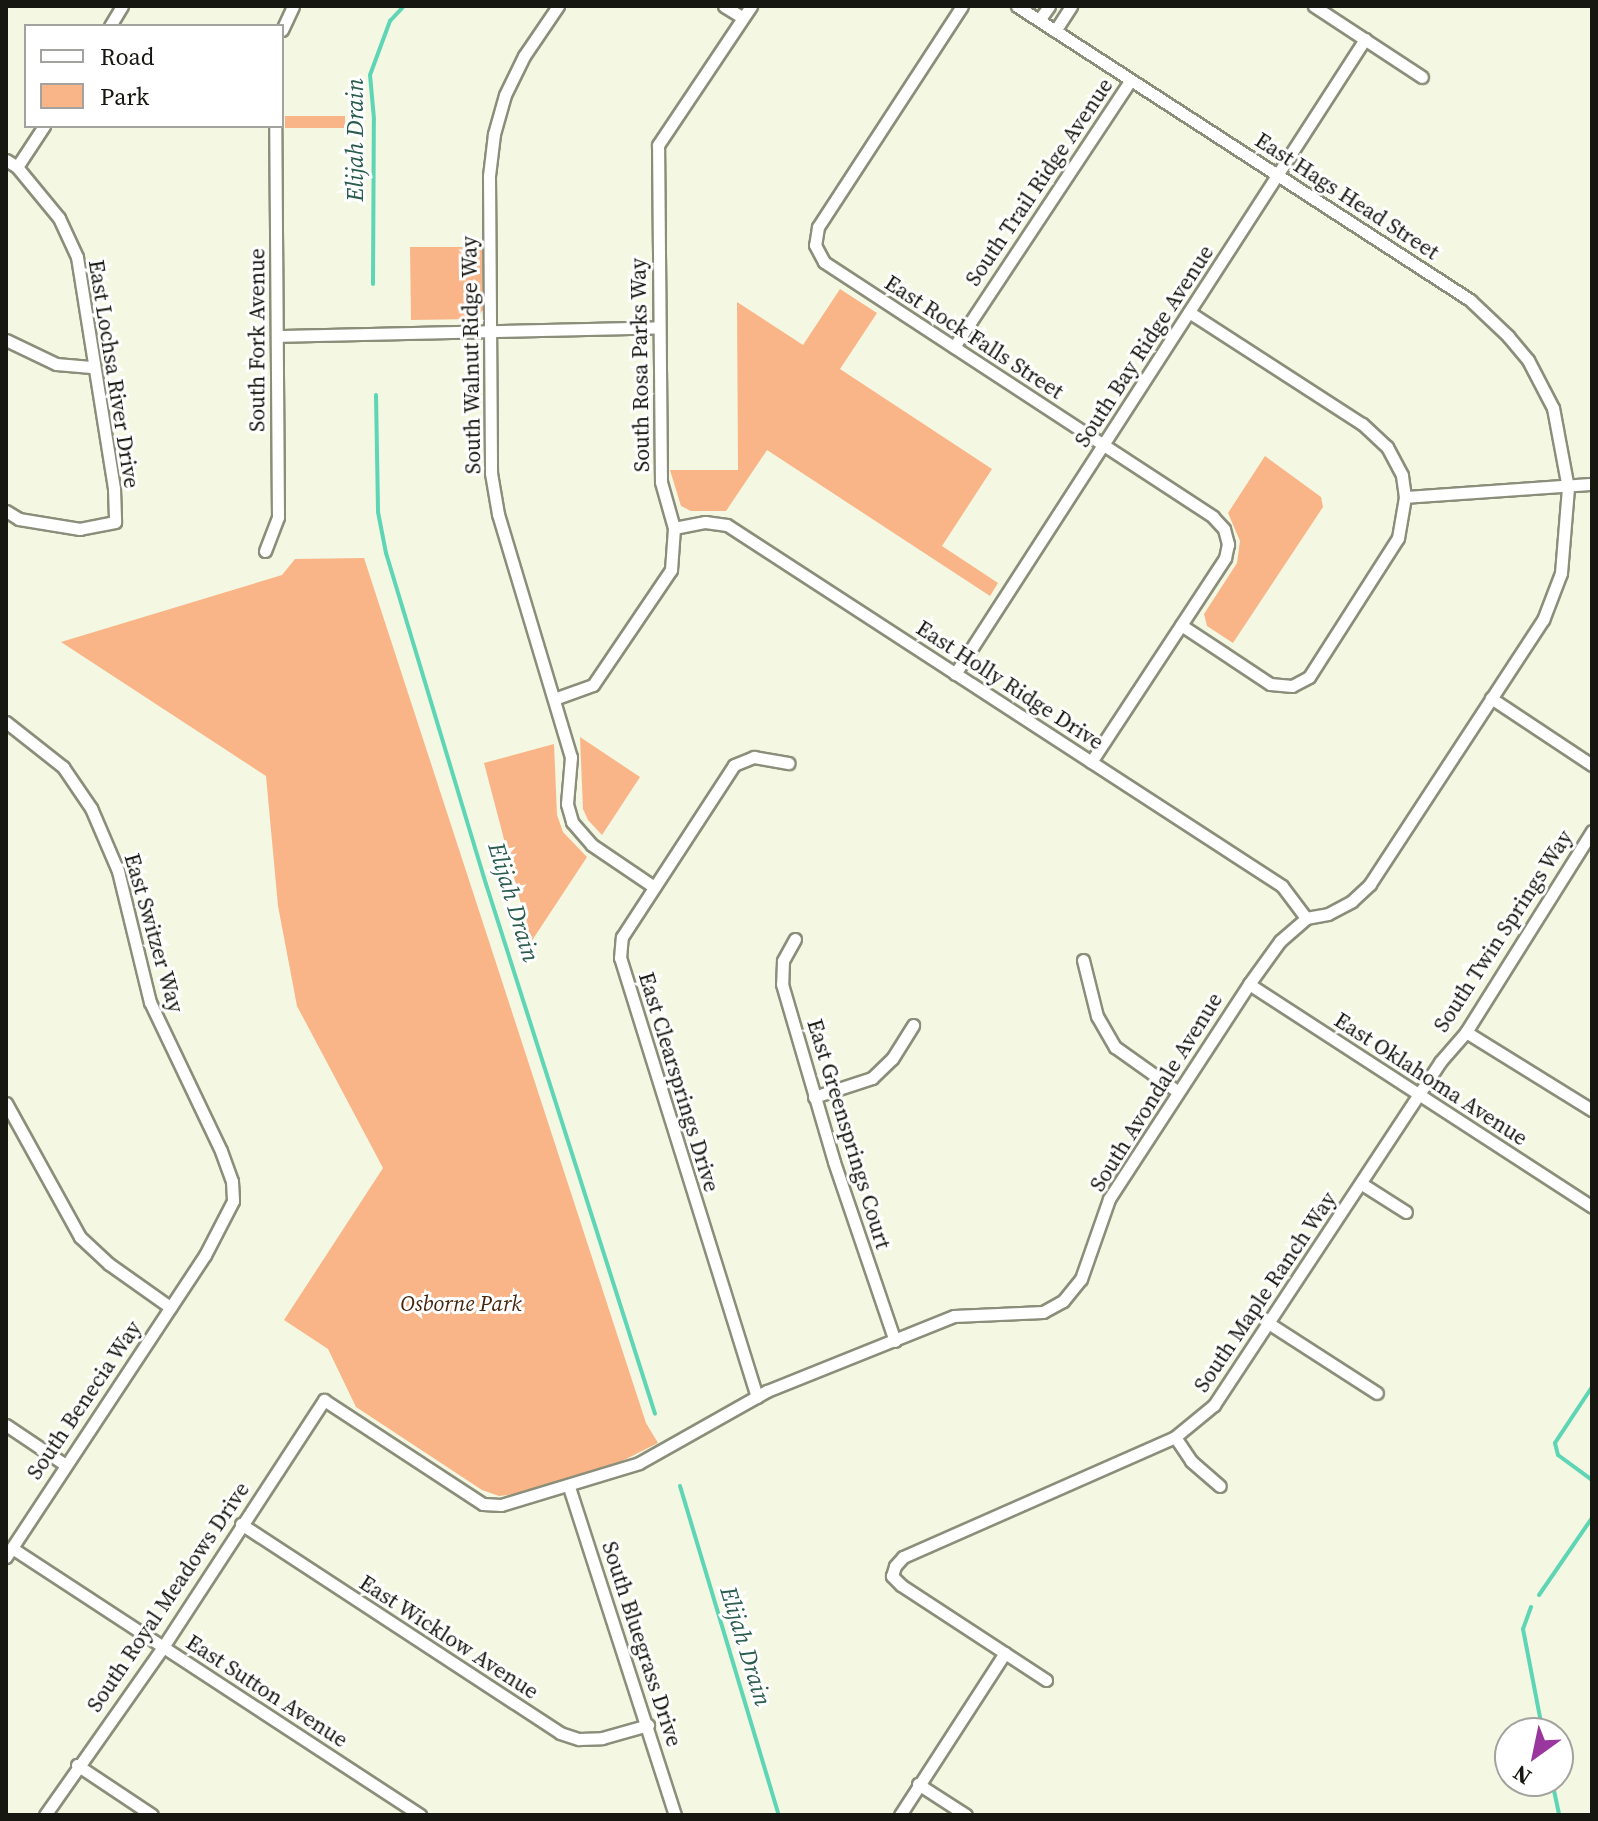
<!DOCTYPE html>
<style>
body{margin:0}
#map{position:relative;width:1598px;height:1821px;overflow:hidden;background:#f4f7e1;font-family:"Source Serif 4",serif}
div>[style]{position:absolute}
.green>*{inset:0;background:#f9b588;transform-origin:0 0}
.stream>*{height:4px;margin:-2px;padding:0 2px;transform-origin:2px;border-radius:2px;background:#5ed6b6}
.roads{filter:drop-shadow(2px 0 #8b8e7a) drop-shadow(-2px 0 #8b8e7a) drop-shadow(0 2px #8b8e7a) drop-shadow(0 -2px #8b8e7a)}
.minor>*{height:11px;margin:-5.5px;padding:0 5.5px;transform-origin:5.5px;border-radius:5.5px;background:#fff}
span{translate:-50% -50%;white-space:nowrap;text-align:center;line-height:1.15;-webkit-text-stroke:6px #fff;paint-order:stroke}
.street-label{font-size:22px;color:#161710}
.park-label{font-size:22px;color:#45250e;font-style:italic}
.water-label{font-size:24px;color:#2a5c4e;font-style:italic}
.frame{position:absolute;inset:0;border:8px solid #161710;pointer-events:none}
.legend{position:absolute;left:24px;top:24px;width:260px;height:104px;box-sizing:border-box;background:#fff;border:2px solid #a2a29f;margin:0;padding:10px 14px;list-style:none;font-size:24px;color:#161710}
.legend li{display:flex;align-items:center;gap:16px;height:40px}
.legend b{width:40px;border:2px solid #a2a29f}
.north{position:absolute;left:1494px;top:1717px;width:80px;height:80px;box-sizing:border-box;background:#fff;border:2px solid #a2a29f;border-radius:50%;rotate:213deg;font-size:22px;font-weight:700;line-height:32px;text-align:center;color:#161710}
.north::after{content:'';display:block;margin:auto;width:28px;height:36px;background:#99379e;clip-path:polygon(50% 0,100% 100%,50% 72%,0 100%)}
</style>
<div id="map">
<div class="green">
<div style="left:345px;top:116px;width:12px;height:60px;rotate:90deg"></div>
<div style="clip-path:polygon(410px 247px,482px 247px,483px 310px,476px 319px,411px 320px)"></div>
<div style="clip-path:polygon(840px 289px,877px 313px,840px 369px,992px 469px,942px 546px,998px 583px,990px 596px,767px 450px,726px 511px,691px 511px,681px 506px,670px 470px,738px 470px,737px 302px,803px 345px)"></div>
<div style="clip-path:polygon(1265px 456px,1321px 497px,1323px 507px,1233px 643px,1207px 626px,1204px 614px,1237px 563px,1240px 541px,1228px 513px)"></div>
<div style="clip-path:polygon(364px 558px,646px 1423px,658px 1443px,622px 1461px,515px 1494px,499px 1496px,482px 1490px,356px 1407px,328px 1349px,284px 1320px,383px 1168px,297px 1006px,278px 906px,266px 776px,61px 642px,282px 575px,295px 559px)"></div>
<div style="clip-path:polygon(580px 737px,640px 777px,602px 835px,588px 820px,583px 809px)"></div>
<div style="clip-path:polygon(554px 744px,557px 815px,563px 832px,587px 857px,531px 942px,484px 763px)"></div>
</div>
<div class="stream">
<div style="left:373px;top:284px;width:165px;rotate:-89.7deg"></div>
<div style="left:374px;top:119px;width:44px;rotate:-95.2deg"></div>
<div style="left:370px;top:75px;width:58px;rotate:-69.7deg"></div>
<div style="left:390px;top:21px;width:21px;rotate:-47deg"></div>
<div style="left:376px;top:395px;width:117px;rotate:89deg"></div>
<div style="left:378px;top:512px;width:42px;rotate:79deg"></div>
<div style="left:386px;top:553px;width:346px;rotate:73.2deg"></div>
<div style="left:486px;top:884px;width:556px;rotate:72.31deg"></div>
<div style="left:1592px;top:1387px;width:67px;rotate:123.5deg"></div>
<div style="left:1555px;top:1443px;width:12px;rotate:76deg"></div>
<div style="left:1558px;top:1455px;width:42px;rotate:36.3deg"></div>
<div style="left:680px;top:1486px;width:344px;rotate:73.3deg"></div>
<div style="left:1539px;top:1595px;width:93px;rotate:-55.5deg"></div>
<div style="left:1531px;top:1607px;width:23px;rotate:110deg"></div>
<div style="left:1523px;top:1629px;width:106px;rotate:79.1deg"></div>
<div style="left:1552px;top:1781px;width:35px;rotate:78deg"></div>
</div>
<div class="roads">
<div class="minor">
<div style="left:558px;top:6px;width:60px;rotate:124.2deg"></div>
<div style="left:524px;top:56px;width:43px;rotate:116deg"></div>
<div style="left:505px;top:95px;width:41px;rotate:105.8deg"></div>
<div style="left:494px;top:134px;width:42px;rotate:96.8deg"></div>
<div style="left:489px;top:176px;width:297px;rotate:89.6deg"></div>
<div style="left:491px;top:473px;width:42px;rotate:80.3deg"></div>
<div style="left:498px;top:514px;width:254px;rotate:73.3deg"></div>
<div style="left:571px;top:757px;width:47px;rotate:94.9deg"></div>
<div style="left:567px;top:804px;width:19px;rotate:74deg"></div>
<div style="left:572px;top:822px;width:30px;rotate:49deg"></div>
<div style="left:592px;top:845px;width:75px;rotate:34.1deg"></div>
<div style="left:724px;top:6px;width:22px;rotate:32deg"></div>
<div style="left:962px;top:6px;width:264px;rotate:123.1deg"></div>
<div style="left:818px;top:227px;width:18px;rotate:99deg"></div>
<div style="left:815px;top:245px;width:19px;rotate:62deg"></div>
<div style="left:824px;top:262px;width:465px;rotate:33.2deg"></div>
<div style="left:1213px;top:517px;width:16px;rotate:47deg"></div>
<div style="left:1224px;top:529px;width:16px;rotate:75deg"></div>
<div style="left:1228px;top:544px;width:14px;rotate:102deg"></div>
<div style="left:1225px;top:558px;width:244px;rotate:123.3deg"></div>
<div style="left:1314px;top:6px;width:129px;rotate:33.3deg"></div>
<div style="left:1039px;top:20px;width:17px;rotate:-54deg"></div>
<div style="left:110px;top:26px;width:23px;rotate:-59deg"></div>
<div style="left:282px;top:30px;width:26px;rotate:-65deg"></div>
<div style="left:1055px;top:31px;width:30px;rotate:-57deg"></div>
<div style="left:6px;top:160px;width:13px;rotate:32deg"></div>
<div style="left:17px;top:167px;width:66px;rotate:50.5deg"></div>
<div style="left:59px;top:218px;width:43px;rotate:65.2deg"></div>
<div style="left:77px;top:257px;width:235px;rotate:80.9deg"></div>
<div style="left:114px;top:489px;width:33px;rotate:88deg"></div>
<div style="left:115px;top:522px;width:36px;rotate:169deg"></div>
<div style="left:80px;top:529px;width:62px;rotate:-170.7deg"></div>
<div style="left:19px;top:519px;width:15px;rotate:-148deg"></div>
<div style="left:17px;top:167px;width:49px;rotate:-56.6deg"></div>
<div style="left:277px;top:336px;width:382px;rotate:-1.3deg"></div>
<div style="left:6px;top:340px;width:55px;rotate:25.6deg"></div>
<div style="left:56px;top:364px;width:38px;rotate:5deg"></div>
<div style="left:954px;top:347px;width:320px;rotate:-56.5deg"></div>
<div style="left:1405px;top:497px;width:187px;rotate:-4deg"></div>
<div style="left:674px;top:528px;width:32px;rotate:-11deg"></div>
<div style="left:705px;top:522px;width:22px;rotate:8deg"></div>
<div style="left:727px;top:525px;width:662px;rotate:33.04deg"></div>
<div style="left:1282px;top:886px;width:40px;rotate:53deg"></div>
<div style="left:265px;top:551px;width:36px;rotate:-69deg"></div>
<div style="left:278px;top:517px;width:391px;rotate:-90.4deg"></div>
<div style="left:1181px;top:625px;width:107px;rotate:33.5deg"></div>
<div style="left:1270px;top:684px;width:22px;rotate:5deg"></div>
<div style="left:1292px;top:686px;width:19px;rotate:-28deg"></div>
<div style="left:1309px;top:677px;width:165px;rotate:-57.4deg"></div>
<div style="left:1398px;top:538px;width:42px;rotate:-80.3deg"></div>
<div style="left:1405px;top:497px;width:22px;rotate:-98deg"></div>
<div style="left:1402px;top:475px;width:32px;rotate:-118deg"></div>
<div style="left:1387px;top:447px;width:34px;rotate:-137deg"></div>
<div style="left:1362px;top:424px;width:206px;rotate:-147.1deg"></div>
<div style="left:955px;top:674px;width:756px;rotate:-57.15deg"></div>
<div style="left:1491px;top:698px;width:121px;rotate:33.6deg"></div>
<div style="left:554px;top:699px;width:41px;rotate:-19.7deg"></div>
<div style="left:593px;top:685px;width:139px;rotate:-55.9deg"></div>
<div style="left:671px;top:570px;width:42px;rotate:-85.9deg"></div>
<div style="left:674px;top:528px;width:48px;rotate:-105.8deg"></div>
<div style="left:661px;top:482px;width:337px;rotate:-90.5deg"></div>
<div style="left:658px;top:145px;width:167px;rotate:-56.2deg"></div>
<div style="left:6px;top:722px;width:73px;rotate:38.3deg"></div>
<div style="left:63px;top:767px;width:50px;rotate:55.7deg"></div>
<div style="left:91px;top:808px;width:69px;rotate:66.8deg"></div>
<div style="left:118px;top:871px;width:135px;rotate:76.3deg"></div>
<div style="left:150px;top:1002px;width:165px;rotate:64.5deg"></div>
<div style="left:221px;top:1151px;width:32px;rotate:70deg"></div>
<div style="left:232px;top:1181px;width:20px;rotate:87deg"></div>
<div style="left:233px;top:1201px;width:61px;rotate:117.4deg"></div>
<div style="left:205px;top:1255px;width:362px;rotate:123.4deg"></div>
<div style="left:795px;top:939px;width:25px;rotate:119deg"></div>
<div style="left:783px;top:961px;width:23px;rotate:92deg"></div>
<div style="left:782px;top:984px;width:185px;rotate:73.7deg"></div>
<div style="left:834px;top:1162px;width:189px;rotate:71.2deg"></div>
<div style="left:1083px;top:960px;width:58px;rotate:76deg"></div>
<div style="left:1097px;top:1016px;width:36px;rotate:60deg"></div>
<div style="left:1115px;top:1047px;width:76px;rotate:35.4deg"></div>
<div style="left:1249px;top:984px;width:409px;rotate:33deg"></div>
<div style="left:1466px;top:1032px;width:148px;rotate:31.8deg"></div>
<div style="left:814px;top:1097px;width:61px;rotate:-18.1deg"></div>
<div style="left:872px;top:1078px;width:28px;rotate:-44deg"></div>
<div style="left:892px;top:1059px;width:40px;rotate:-58deg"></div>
<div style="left:6px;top:1103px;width:153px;rotate:61.1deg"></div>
<div style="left:80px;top:1237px;width:40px;rotate:43deg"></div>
<div style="left:109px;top:1264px;width:75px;rotate:35.2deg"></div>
<div style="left:1362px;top:1184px;width:52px;rotate:32.5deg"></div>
<div style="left:1270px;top:1324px;width:127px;rotate:32.8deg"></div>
<div style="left:757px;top:1397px;width:460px;rotate:-107.3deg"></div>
<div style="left:620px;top:958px;width:21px;rotate:-85deg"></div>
<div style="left:622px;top:937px;width:205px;rotate:-56.9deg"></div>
<div style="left:734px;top:765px;width:22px;rotate:-22deg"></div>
<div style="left:754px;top:757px;width:35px;rotate:10deg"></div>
<div style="left:6px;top:1425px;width:70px;rotate:33.9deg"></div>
<div style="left:1175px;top:1437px;width:29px;rotate:56deg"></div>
<div style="left:1191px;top:1461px;width:38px;rotate:41deg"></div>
<div style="left:569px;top:1487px;width:345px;rotate:72.1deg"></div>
<div style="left:241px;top:1524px;width:381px;rotate:33.2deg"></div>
<div style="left:560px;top:1733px;width:20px;rotate:18deg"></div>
<div style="left:579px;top:1739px;width:23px;rotate:-2deg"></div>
<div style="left:602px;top:1738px;width:48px;rotate:-15.8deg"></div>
<div style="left:12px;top:1548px;width:488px;rotate:33.2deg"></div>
<div style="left:1046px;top:1680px;width:173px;rotate:-146.8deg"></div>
<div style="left:901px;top:1585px;width:13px;rotate:-135deg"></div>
<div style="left:892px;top:1576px;width:10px;rotate:-73deg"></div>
<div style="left:895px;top:1566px;width:12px;rotate:-48deg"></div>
<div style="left:903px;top:1557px;width:297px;rotate:-23.8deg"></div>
<div style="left:1175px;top:1437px;width:50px;rotate:-39.4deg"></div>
<div style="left:1214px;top:1405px;width:411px;rotate:-56.6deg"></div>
<div style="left:1440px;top:1062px;width:40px;rotate:-49deg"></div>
<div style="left:1466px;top:1032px;width:237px;rotate:-57.9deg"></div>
<div style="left:77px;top:1765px;width:90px;rotate:33.7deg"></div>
<div style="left:918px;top:1784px;width:57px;rotate:32.9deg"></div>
<div style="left:45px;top:1815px;width:205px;rotate:-54.9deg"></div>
<div style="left:163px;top:1647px;width:295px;rotate:-56.9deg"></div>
<div style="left:324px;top:1400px;width:190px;rotate:33.2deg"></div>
<div style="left:483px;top:1504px;width:18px;rotate:3deg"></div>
<div style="left:501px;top:1505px;width:144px;rotate:-16.9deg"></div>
<div style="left:639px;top:1463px;width:147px;rotate:-29.4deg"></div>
<div style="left:767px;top:1391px;width:201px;rotate:-21.9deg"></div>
<div style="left:954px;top:1316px;width:89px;rotate:-2.6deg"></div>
<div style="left:1043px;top:1312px;width:23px;rotate:-29deg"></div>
<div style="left:1063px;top:1301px;width:28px;rotate:-51deg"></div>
<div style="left:1081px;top:1279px;width:85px;rotate:-70.7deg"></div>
<div style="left:1109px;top:1199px;width:257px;rotate:-56.9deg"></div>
<div style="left:1249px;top:984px;width:53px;rotate:-54.2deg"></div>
<div style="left:1280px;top:941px;width:35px;rotate:-41deg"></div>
<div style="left:1306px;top:918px;width:22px;rotate:-10deg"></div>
<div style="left:1328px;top:914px;width:27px;rotate:-28deg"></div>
<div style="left:1352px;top:901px;width:25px;rotate:-43deg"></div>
<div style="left:1370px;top:884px;width:316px;rotate:-56.8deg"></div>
<div style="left:1543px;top:620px;width:50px;rotate:-69deg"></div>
<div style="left:1561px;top:573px;width:85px;rotate:-85.3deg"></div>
<div style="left:1568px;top:488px;width:81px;rotate:-100.6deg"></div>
<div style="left:1553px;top:408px;width:54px;rotate:-117.5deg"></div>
<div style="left:1528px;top:360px;width:31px;rotate:-130deg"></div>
<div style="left:1508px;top:336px;width:52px;rotate:-136.5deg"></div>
<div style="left:1470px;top:300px;width:540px;rotate:-147.02deg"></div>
<div style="left:900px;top:1815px;width:193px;rotate:-57.1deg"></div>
</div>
</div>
<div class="street-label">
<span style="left:1039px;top:182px;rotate:-56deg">South Trail Ridge Avenue</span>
<span style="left:1347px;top:196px;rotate:33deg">East Hags Head Street</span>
<span style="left:974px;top:337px;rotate:33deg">East Rock Falls Street</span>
<span style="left:257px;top:340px;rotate:-90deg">South Fork Avenue</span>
<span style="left:1144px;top:346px;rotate:-57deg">South Bay Ridge Avenue</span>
<span style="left:471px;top:355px;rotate:-91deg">South Walnut Ridge Way</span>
<span style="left:640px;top:365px;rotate:-91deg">South Rosa Parks Way</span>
<span style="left:114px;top:374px;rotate:81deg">East Lochsa River Drive</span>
<span style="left:1010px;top:685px;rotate:33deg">East Holly Ridge Drive</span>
<span style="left:1503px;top:931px;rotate:-57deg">South Twin Springs Way</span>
<span style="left:154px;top:933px;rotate:74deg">East Switzer Way</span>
<span style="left:1431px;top:1079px;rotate:33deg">East Oklahoma Avenue</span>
<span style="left:679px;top:1082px;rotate:73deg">East Clearsprings Drive</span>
<span style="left:1156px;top:1092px;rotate:-58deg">South Avondale Avenue</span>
<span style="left:849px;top:1134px;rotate:73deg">East Greensprings Court</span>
<span style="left:1265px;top:1292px;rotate:-56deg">South Maple Ranch Way</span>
<span style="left:84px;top:1400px;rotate:-56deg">South Benecia Way</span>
<span style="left:168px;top:1597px;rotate:-56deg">South Royal Meadows Drive</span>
<span style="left:449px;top:1637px;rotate:33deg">East Wicklow Avenue</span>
<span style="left:642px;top:1644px;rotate:72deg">South Bluegrass Drive</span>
<span style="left:267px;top:1691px;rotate:33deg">East Sutton Avenue</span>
</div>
<div class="park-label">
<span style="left:461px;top:1304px">Osborne Park</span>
</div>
<div class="water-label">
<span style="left:355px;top:140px;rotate:-90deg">Elijah Drain</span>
<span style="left:514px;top:902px;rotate:73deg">Elijah Drain</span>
<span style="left:746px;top:1646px;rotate:73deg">Elijah Drain</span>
</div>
<div class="frame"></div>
<ul class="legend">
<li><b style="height:10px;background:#fff"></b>Road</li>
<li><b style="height:22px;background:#f9b588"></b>Park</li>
</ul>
<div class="north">N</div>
</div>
